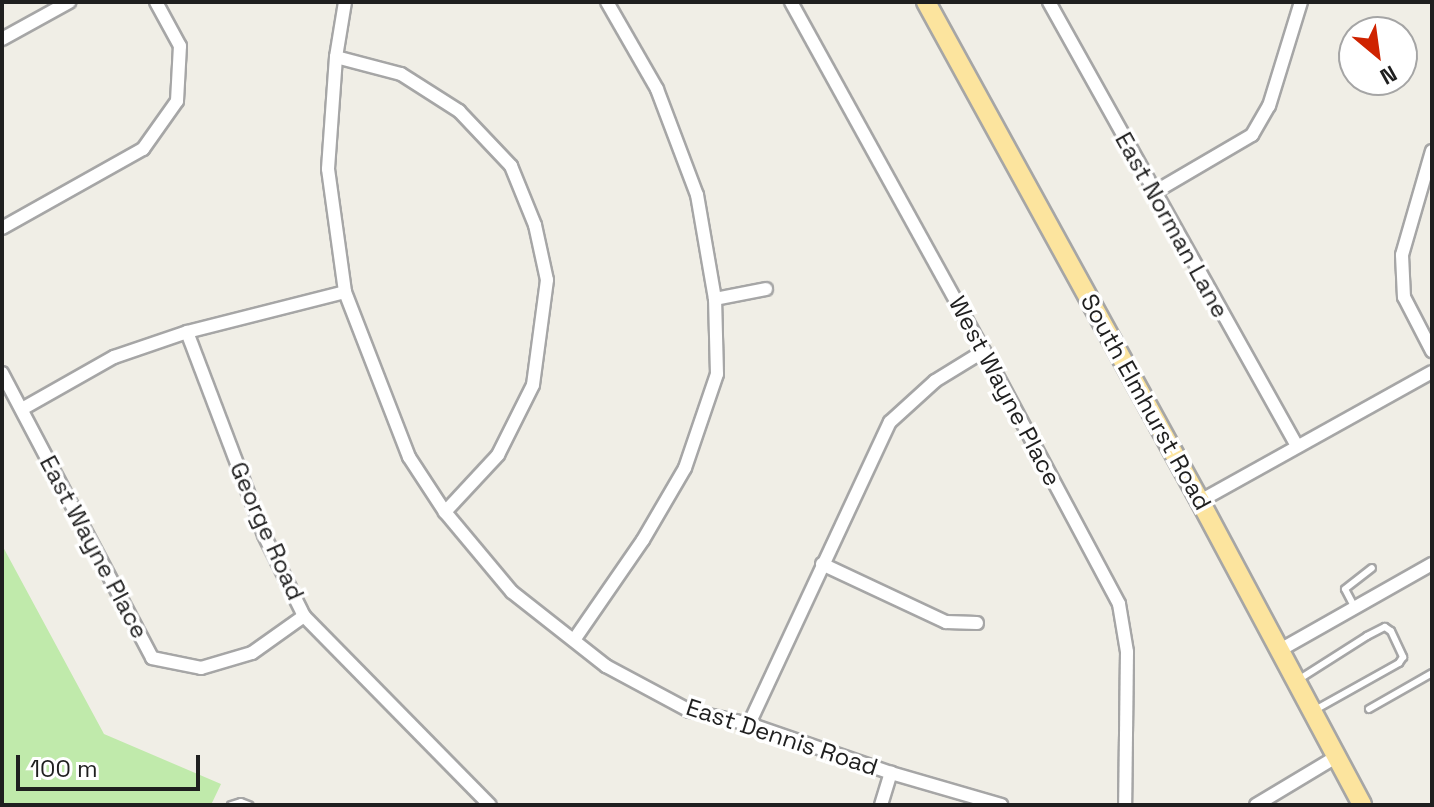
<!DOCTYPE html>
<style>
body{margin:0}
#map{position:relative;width:1434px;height:807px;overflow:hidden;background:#f0eee6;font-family:"Space Grotesk",sans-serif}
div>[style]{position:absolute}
.grass>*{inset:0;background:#c0eaab}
.roads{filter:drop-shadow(2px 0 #a6a6a6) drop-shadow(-2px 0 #a6a6a6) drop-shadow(0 2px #a6a6a6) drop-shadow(0 -2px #a6a6a6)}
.lane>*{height:6px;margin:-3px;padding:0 3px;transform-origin:3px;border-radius:3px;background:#fff}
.street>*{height:12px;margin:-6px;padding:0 6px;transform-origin:6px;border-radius:6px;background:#fff}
.primary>*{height:18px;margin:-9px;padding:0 9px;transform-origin:9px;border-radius:9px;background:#fce49e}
span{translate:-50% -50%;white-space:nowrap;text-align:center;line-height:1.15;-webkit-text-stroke:7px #fff;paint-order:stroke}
.street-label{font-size:24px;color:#1f1f1f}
.frame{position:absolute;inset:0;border:4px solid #1f1f1f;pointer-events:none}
.north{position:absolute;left:1338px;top:16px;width:80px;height:80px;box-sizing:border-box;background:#fff;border:2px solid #a5a5a5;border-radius:50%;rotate:151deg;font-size:22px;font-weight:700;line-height:32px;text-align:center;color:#1f1f1f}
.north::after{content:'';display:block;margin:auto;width:28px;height:36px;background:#cf2300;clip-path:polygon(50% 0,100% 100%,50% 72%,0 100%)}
.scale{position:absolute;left:16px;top:755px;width:184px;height:36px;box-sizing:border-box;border:4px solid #1f1f1f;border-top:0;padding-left:10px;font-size:24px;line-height:28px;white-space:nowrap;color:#1f1f1f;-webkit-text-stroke:6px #fff;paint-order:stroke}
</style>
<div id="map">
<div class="grass">
<div style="clip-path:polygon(2px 545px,104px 734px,221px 784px,211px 805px,2px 805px)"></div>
</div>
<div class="roads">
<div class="lane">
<div style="left:1355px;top:608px;width:21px;rotate:-118deg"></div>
<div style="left:1345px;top:589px;width:34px;rotate:-38deg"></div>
<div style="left:1298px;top:680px;width:82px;rotate:-32.5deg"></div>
<div style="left:1367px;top:636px;width:20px;rotate:-27deg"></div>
<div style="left:1385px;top:627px;width:7px;rotate:34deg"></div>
<div style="left:1391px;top:631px;width:29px;rotate:65deg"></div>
<div style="left:1403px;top:657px;width:7px;rotate:124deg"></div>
<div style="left:1399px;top:663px;width:96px;rotate:150.8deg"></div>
<div style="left:1369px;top:709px;width:73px;rotate:-29.7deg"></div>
<div style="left:231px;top:805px;width:10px;rotate:-17deg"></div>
<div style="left:241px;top:802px;width:9px;rotate:21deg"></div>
</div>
<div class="street">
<div style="left:345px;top:2px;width:56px;rotate:99.3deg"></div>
<div style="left:336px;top:57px;width:112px;rotate:94.1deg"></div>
<div style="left:328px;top:169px;width:124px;rotate:82.1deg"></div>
<div style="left:345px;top:292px;width:177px;rotate:68.8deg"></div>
<div style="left:409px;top:457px;width:66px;rotate:56.8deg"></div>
<div style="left:445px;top:512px;width:104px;rotate:50.1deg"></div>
<div style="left:512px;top:592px;width:120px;rotate:38.2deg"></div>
<div style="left:606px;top:666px;width:95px;rotate:28.2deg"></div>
<div style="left:690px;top:711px;width:60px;rotate:12.4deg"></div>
<div style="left:749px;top:724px;width:150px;rotate:19deg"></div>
<div style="left:891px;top:773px;width:115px;rotate:16.2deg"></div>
<div style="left:791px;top:2px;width:399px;rotate:61.1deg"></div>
<div style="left:984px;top:351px;width:287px;rotate:61.9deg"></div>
<div style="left:1119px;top:604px;width:49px;rotate:80.5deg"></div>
<div style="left:1127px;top:652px;width:153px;rotate:90.7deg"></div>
<div style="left:1049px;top:2px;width:509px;rotate:60.81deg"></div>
<div style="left:2px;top:39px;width:77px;rotate:-28.9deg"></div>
<div style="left:336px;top:57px;width:67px;rotate:14.7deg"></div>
<div style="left:401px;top:74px;width:69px;rotate:32.5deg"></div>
<div style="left:459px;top:111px;width:76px;rotate:46.6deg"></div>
<div style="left:511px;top:166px;width:64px;rotate:67.9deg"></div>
<div style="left:535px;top:225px;width:56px;rotate:77.7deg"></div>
<div style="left:547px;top:280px;width:106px;rotate:97.6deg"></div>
<div style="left:533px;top:385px;width:78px;rotate:116.6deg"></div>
<div style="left:498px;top:455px;width:78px;rotate:132.9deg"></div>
<div style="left:1432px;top:151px;width:108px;rotate:106.1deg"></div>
<div style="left:1402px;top:255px;width:42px;rotate:87.3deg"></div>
<div style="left:1404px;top:297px;width:61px;rotate:62.6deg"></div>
<div style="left:1153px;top:193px;width:115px;rotate:-30.4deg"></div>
<div style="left:1252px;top:135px;width:34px;rotate:-60deg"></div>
<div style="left:1269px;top:106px;width:109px;rotate:-72.9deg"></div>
<div style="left:2px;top:228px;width:162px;rotate:-29.3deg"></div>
<div style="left:143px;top:149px;width:59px;rotate:-54.7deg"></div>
<div style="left:177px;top:101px;width:55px;rotate:-86.9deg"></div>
<div style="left:180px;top:46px;width:50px;rotate:-118.6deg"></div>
<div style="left:715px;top:299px;width:52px;rotate:-11.1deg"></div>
<div style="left:187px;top:332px;width:217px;rotate:69.2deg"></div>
<div style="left:264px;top:535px;width:90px;rotate:63.7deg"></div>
<div style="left:304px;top:616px;width:265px;rotate:45.5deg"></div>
<div style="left:2px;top:373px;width:322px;rotate:62.2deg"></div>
<div style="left:152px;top:658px;width:50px;rotate:11.5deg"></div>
<div style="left:201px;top:668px;width:53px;rotate:-16.4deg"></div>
<div style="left:252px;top:653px;width:64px;rotate:-35.4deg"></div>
<div style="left:22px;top:409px;width:106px;rotate:-29.5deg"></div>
<div style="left:114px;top:357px;width:77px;rotate:-18.9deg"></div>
<div style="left:187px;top:332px;width:163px;rotate:-14.2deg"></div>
<div style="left:1200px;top:501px;width:265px;rotate:-29.1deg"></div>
<div style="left:822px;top:564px;width:137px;rotate:25.1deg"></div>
<div style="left:946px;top:622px;width:31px;rotate:2deg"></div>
<div style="left:574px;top:640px;width:121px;rotate:-55.4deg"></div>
<div style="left:643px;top:540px;width:83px;rotate:-59.7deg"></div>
<div style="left:685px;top:468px;width:99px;rotate:-71.2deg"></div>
<div style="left:717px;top:374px;width:75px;rotate:-91.5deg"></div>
<div style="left:715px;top:299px;width:106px;rotate:-99.8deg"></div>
<div style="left:697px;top:195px;width:113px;rotate:-110.7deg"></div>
<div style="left:657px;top:89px;width:100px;rotate:-119.9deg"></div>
<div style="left:1280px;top:650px;width:175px;rotate:-29.5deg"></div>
<div style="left:749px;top:724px;width:333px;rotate:-65deg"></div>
<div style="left:890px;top:422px;width:61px;rotate:-42.3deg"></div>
<div style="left:935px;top:381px;width:57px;rotate:-31.5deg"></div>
<div style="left:881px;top:805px;width:34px;rotate:-73deg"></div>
<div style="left:1256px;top:805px;width:93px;rotate:-31deg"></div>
</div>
<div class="primary">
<div style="left:926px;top:2px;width:569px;rotate:61.23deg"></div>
<div style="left:1200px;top:501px;width:344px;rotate:61.9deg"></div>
</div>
</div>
<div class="street-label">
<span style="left:1172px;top:225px;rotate:61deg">East Norman Lane</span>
<span style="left:1005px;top:391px;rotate:62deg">West Wayne Place</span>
<span style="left:1146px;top:402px;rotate:61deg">South Elmhurst Road</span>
<span style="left:267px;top:531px;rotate:66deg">George Road</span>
<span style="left:94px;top:547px;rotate:62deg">East Wayne Place</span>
<span style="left:782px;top:737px;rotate:18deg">East Dennis Road</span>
</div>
<div class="frame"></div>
<div class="north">N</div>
<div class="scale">100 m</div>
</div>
